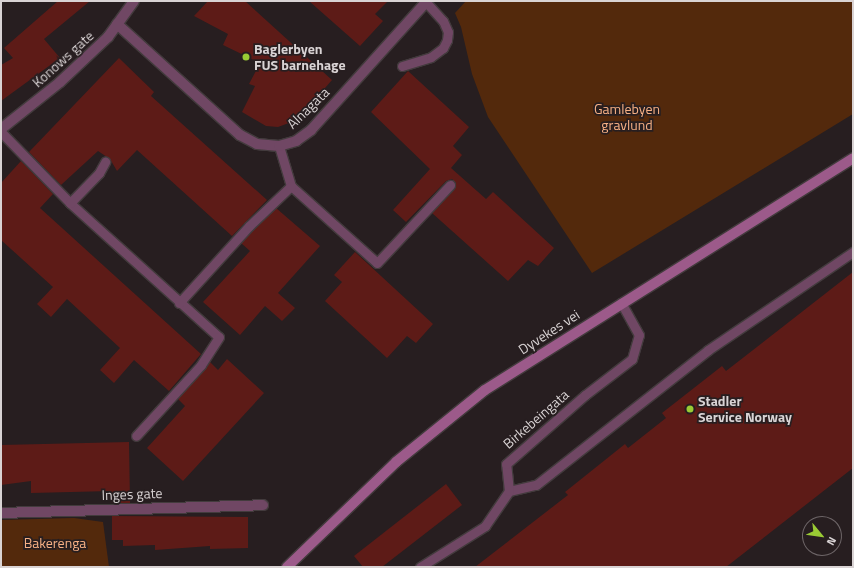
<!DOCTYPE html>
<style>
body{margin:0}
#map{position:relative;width:854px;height:568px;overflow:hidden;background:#271e20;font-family:"Titillium Web",sans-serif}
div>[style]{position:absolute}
.green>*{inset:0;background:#53290c}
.building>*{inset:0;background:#5d1b17}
.roads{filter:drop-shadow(1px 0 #433b3d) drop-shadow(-1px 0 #433b3d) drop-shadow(0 1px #433b3d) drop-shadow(0 -1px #433b3d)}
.lane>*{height:9px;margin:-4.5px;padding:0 4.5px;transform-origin:4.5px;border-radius:4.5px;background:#704764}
.street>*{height:10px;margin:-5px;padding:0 5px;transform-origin:5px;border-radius:5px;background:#704764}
.secondary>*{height:10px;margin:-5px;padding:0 5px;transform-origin:5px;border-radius:5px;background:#9c5a8a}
.dots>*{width:11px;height:11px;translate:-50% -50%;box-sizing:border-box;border:2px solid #271e20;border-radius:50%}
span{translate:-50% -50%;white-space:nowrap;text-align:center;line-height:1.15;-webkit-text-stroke:3.5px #271e20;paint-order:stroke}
.poi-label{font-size:14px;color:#d9d3d4;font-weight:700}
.left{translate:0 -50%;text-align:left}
.street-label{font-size:14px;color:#d9d3d4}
.park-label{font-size:14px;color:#f7b084}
.frame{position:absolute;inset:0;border:2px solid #d9d3d4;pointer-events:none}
.north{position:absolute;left:802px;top:516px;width:40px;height:40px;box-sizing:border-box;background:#271e20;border:1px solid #6e6668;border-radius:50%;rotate:119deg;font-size:11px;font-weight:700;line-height:16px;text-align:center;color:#d9d3d4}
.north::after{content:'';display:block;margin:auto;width:14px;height:18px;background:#9acb34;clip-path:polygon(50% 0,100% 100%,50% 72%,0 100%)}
</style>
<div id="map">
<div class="green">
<div style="clip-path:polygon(466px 1px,853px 1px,853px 114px,592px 273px,488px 117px,472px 74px,461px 27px,455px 13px)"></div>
<div style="clip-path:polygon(74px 518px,103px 522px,109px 567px,1px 567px,1px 520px)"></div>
</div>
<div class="building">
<div style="clip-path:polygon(58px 1px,90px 1px,44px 39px,60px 58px,1px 101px,1px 65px,13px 58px,4px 48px)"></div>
<div style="clip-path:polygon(208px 1px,245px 1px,332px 80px,297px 120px,278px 127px,266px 126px,242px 112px,255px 86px,249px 84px,260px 63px,223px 45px,228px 34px,194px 16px)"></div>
<div style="clip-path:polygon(309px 1px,388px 1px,375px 14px,383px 21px,360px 46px)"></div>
<div style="clip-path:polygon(119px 58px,154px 92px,151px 96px,267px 200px,232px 236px,137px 150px,117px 171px,110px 159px,98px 151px,61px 185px,29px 152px)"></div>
<div style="clip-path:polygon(408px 71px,469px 127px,453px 146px,462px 155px,451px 168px,486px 199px,493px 192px,554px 248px,538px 266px,528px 260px,508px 281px,432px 213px,455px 189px,456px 183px,452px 179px,446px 181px,406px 222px,393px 210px,430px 169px,371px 112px)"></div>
<div style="clip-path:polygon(21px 161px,53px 194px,40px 208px,201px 354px,169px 391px,134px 360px,114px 383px,100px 370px,120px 348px,67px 299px,51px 317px,37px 304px,53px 287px,1px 240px,1px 183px)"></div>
<div style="clip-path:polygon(276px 208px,320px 246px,278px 293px,295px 308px,282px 321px,265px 306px,240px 335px,203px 302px,250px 251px,241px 243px)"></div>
<div style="clip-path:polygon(355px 252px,433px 324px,416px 343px,407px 336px,387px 358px,325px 301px,342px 282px,334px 275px)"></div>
<div style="clip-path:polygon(853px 272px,853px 468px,726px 567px,475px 567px,568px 495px,565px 492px,625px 444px,628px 448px,666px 418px,662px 413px,722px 366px,726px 371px)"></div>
<div style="clip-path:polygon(227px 359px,264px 393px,183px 481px,147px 448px,185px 406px,178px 399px,210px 362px,218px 370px)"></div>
<div style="clip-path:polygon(129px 442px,130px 503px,112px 503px,111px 491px,31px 493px,31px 481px,1px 485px,1px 445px)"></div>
<div style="clip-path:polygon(446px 484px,462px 505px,382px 567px,363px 567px,354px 556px)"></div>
<div style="clip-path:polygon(112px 516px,248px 517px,248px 548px,210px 549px,210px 546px,155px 550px,155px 545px,123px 546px,123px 540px,112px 540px)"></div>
</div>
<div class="roads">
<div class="lane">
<div style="left:402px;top:66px;width:30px;rotate:-17deg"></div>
<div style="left:431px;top:57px;width:15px;rotate:-37deg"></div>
<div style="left:443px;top:48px;width:9px;rotate:-63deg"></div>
<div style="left:447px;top:40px;width:8px;rotate:-83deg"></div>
<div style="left:448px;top:32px;width:12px;rotate:-114deg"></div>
<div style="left:443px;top:21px;width:25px;rotate:-132deg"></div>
<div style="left:1px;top:132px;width:99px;rotate:45.8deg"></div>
<div style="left:70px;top:203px;width:200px;rotate:42deg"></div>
<div style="left:219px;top:337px;width:33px;rotate:123deg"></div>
<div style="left:201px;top:365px;width:96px;rotate:132.5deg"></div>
<div style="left:279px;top:146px;width:42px;rotate:73.3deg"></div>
<div style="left:291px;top:186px;width:115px;rotate:41.8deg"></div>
<div style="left:377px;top:263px;width:107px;rotate:-46.9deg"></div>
<div style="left:70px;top:203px;width:42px;rotate:-46deg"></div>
<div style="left:99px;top:173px;width:13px;rotate:-61deg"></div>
<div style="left:179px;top:303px;width:104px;rotate:-47.7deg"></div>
<div style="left:249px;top:226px;width:58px;rotate:-43.6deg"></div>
<div style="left:509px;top:491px;width:28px;rotate:-13deg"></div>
<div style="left:536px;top:485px;width:219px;rotate:-38.1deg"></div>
<div style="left:708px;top:350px;width:175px;rotate:-34.1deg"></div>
<div style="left:420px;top:567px;width:77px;rotate:-32.2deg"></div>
<div style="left:485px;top:526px;width:42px;rotate:-55.6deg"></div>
<div style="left:509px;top:491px;width:27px;rotate:-96deg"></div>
<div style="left:506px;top:464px;width:105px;rotate:-41.1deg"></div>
<div style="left:585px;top:395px;width:59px;rotate:-37.5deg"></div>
<div style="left:632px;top:359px;width:25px;rotate:-74deg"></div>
<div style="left:639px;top:335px;width:37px;rotate:-119deg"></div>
</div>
<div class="street">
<div style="left:117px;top:24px;width:166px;rotate:42.1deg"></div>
<div style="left:240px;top:135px;width:19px;rotate:28deg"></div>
<div style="left:257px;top:144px;width:22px;rotate:5deg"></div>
<div style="left:279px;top:146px;width:18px;rotate:-16deg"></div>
<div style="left:296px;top:141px;width:19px;rotate:-36deg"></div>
<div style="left:311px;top:130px;width:173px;rotate:-48deg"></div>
<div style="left:1px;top:129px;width:75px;rotate:-38.5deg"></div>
<div style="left:60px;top:82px;width:66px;rotate:-43.2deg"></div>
<div style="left:108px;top:37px;width:44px;rotate:-54.2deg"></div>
<div style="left:1px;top:513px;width:262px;rotate:-1.7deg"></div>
</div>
<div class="secondary">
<div style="left:287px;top:567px;width:151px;rotate:-43.9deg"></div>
<div style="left:396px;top:462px;width:114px;rotate:-39deg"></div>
<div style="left:485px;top:390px;width:435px;rotate:-32.2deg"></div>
</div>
</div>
<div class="dots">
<div style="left:246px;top:57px;background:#9acb34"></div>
<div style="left:690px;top:409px;background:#9acb34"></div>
</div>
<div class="poi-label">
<span class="left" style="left:254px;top:57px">Baglerbyen<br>FUS barnehage</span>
<span class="left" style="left:698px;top:409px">Stadler<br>Service Norway</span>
</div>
<div class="street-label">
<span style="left:63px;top:59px;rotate:-42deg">Konows gate</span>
<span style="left:308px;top:108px;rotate:-44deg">Alnagata</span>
<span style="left:549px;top:332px;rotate:-33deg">Dyvekes vei</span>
<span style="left:536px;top:419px;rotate:-41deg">Birkebeingata</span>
<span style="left:132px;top:494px;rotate:-2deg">Inges gate</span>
</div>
<div class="park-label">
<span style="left:627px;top:117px">Gamlebyen<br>gravlund</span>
<span style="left:55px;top:543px">Bakerenga</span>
</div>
<div class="frame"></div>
<div class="north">N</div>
</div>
